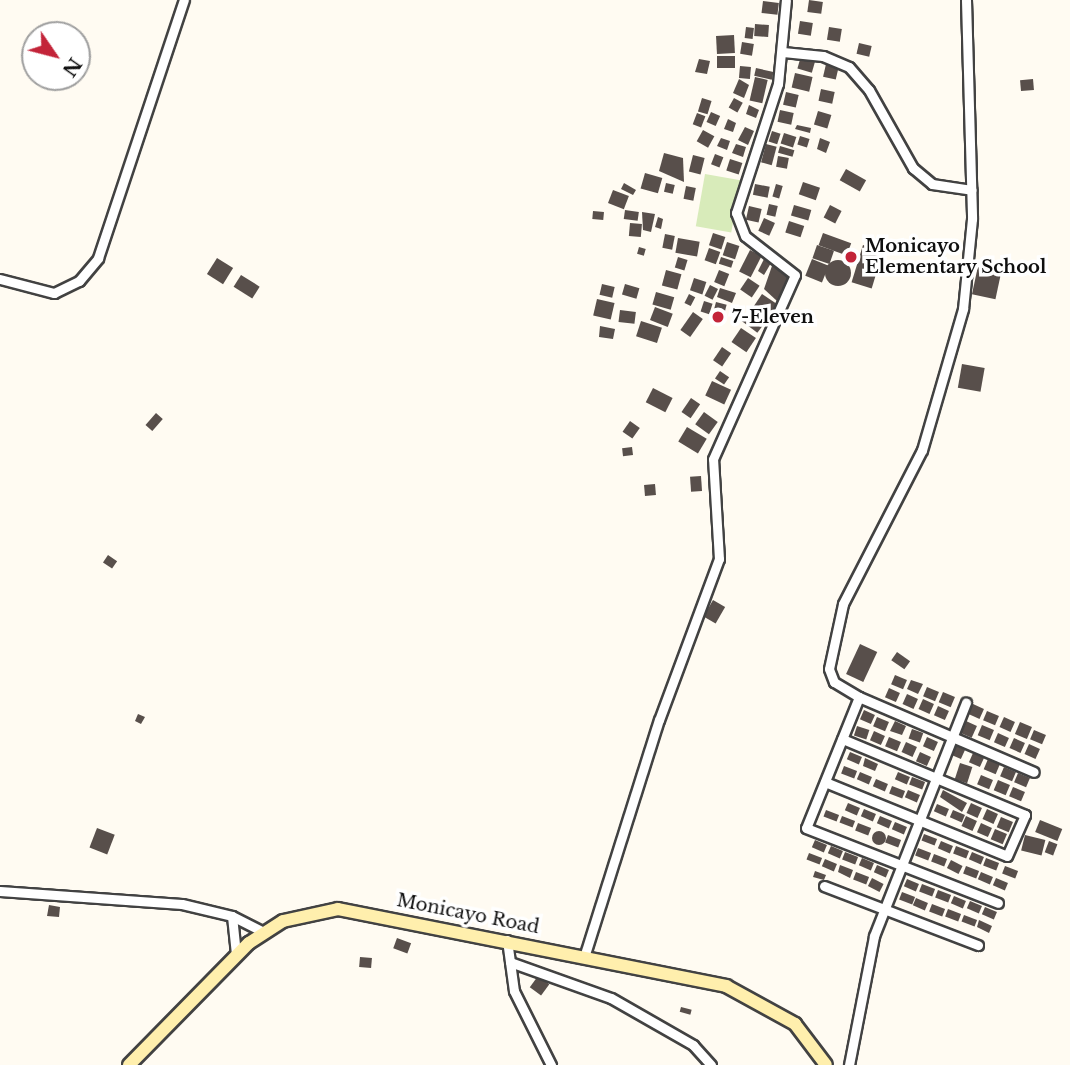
<!DOCTYPE html>
<style>
body{margin:0}
#map{position:relative;width:1070px;height:1065px;overflow:hidden;background:#fffbf2;font-family:"Libre Baskerville",serif}
div>[style]{position:absolute}
.green>*{inset:0;background:#d8ebba;transform-origin:0 0}
.building>*{inset:0;background:#584f4b;transform-origin:0 0}
.round{border-radius:50%}
.roads{filter:drop-shadow(2px 0 #424242) drop-shadow(-2px 0 #424242) drop-shadow(0 2px #424242) drop-shadow(0 -2px #424242)}
.minor>*{height:9px;margin:-4.5px;padding:0 4.5px;transform-origin:4.5px;border-radius:4.5px;background:#fff}
.secondary>*{height:12px;margin:-6px;padding:0 6px;transform-origin:6px;border-radius:6px;background:#ffefad}
.dots>*{width:19px;height:19px;translate:-50% -50%;box-sizing:border-box;border:4px solid #fff;border-radius:50%}
span{translate:-50% -50%;white-space:nowrap;text-align:center;line-height:1.15;-webkit-text-stroke:7px #fff;paint-order:stroke}
.poi-label{font-size:18px;color:#0f0f0f;font-weight:700}
.left{translate:0 -50%;text-align:left}
.street-label{font-size:18px;color:#0f0f0f}
.north{position:absolute;left:21px;top:21px;width:70px;height:70px;box-sizing:border-box;background:#fff;border:2px solid #9f9f9f;border-radius:50%;rotate:125deg;font-size:19px;font-weight:700;line-height:28px;text-align:center;color:#0f0f0f}
.north::after{content:'';display:block;margin:auto;width:24px;height:32px;background:#c32439;clip-path:polygon(50% 0,100% 100%,50% 72%,0 100%)}
</style>
<div id="map">
<div class="green">
<div style="left:705px;top:174px;width:36px;height:53px;rotate:10deg"></div>
</div>
<div class="building">
<div style="left:809px;top:0;width:14px;height:12px;rotate:8deg"></div>
<div style="left:763px;top:1px;width:16px;height:12px;rotate:7deg"></div>
<div style="left:800px;top:21px;width:13px;height:13px;rotate:9deg"></div>
<div style="left:755px;top:24px;width:14px;height:12px;rotate:4deg"></div>
<div style="left:746px;top:27px;width:8px;height:11px;rotate:7deg"></div>
<div style="left:829px;top:27px;width:13px;height:13px;rotate:9deg"></div>
<div style="left:734px;top:35px;width:18px;height:18px;rotate:87deg"></div>
<div style="left:742px;top:42px;width:12px;height:12px;rotate:9deg"></div>
<div style="left:859px;top:43px;width:13px;height:11px;rotate:13deg"></div>
<div style="left:717px;top:56px;width:18px;height:12px"></div>
<div style="left:801px;top:56px;width:15px;height:13px;rotate:16deg"></div>
<div style="clip-path:polygon(699px 59px,710px 61px,707px 74px,695px 72px)"></div>
<div style="left:826px;top:64px;width:13px;height:13px;rotate:13deg"></div>
<div style="left:740px;top:66px;width:11px;height:12px;rotate:5deg"></div>
<div style="left:756px;top:68px;width:18px;height:8px;rotate:13deg"></div>
<div style="left:795px;top:73px;width:18px;height:15px;rotate:13deg"></div>
<div style="left:755px;top:77px;width:13px;height:24px;rotate:13deg"></div>
<div style="clip-path:polygon(739px 79px,749px 85px,744px 98px,733px 93px)"></div>
<div style="left:1033px;top:79px;width:11px;height:13px;rotate:85deg"></div>
<div style="left:821px;top:89px;width:14px;height:12px;rotate:12deg"></div>
<div style="left:786px;top:92px;width:13px;height:13px;rotate:13deg"></div>
<div style="left:702px;top:98px;width:10px;height:14px;rotate:17deg"></div>
<div style="left:734px;top:98px;width:10px;height:11px;rotate:29deg"></div>
<div style="clip-path:polygon(749px 105px,759px 110px,756px 118px,746px 114px)"></div>
<div style="left:780px;top:110px;width:14px;height:12px;rotate:12deg"></div>
<div style="left:818px;top:111px;width:14px;height:14px;rotate:17deg"></div>
<div style="left:711px;top:112px;width:10px;height:11px;rotate:24deg"></div>
<div style="left:697px;top:113px;width:9px;height:12px;rotate:21deg"></div>
<div style="clip-path:polygon(728px 119px,736px 123px,733px 132px,724px 129px)"></div>
<div style="clip-path:polygon(797px 125px,811px 128px,810px 133px,795px 129px)"></div>
<div style="clip-path:polygon(745px 127px,754px 131px,748px 145px,738px 140px)"></div>
<div style="left:703px;top:130px;width:13px;height:13px;rotate:29deg"></div>
<div style="left:772px;top:131px;width:9px;height:11px;rotate:18deg"></div>
<div style="left:784px;top:133px;width:13px;height:11px;rotate:18deg"></div>
<div style="left:800px;top:136px;width:10px;height:9px;rotate:17deg"></div>
<div style="clip-path:polygon(721px 138px,730px 141px,727px 150px,717px 146px)"></div>
<div style="clip-path:polygon(820px 138px,830px 142px,826px 153px,817px 149px)"></div>
<div style="clip-path:polygon(736px 144px,746px 147px,743px 157px,732px 153px)"></div>
<div style="left:766px;top:144px;width:11px;height:19px;rotate:15deg"></div>
<div style="left:780px;top:146px;width:15px;height:7px;rotate:16deg"></div>
<div style="clip-path:polygon(664px 153px,683px 158px,684px 182px,659px 171px)"></div>
<div style="left:715px;top:154px;width:9px;height:11px;rotate:21deg"></div>
<div style="left:693px;top:155px;width:12px;height:17px;rotate:14deg"></div>
<div style="left:778px;top:156px;width:11px;height:11px;rotate:10deg"></div>
<div style="left:730px;top:159px;width:13px;height:12px;rotate:18deg"></div>
<div style="left:846px;top:169px;width:23px;height:13px;rotate:29deg"></div>
<div style="left:645px;top:173px;width:18px;height:16px;rotate:16deg"></div>
<div style="left:803px;top:182px;width:18px;height:13px;rotate:19deg"></div>
<div style="clip-path:polygon(624px 183px,636px 190px,633px 195px,621px 189px)"></div>
<div style="left:666px;top:183px;width:9px;height:9px;rotate:13deg"></div>
<div style="left:755px;top:184px;width:15px;height:11px;rotate:11deg"></div>
<div style="left:776px;top:184px;width:7px;height:13px;rotate:16deg"></div>
<div style="left:686px;top:186px;width:10px;height:13px;rotate:11deg"></div>
<div style="left:613px;top:190px;width:17px;height:14px;rotate:21deg"></div>
<div style="left:769px;top:204px;width:9px;height:11px;rotate:13deg"></div>
<div style="left:794px;top:205px;width:18px;height:11px;rotate:16deg"></div>
<div style="left:830px;top:205px;width:13px;height:14px;rotate:27deg"></div>
<div style="left:749px;top:206px;width:13px;height:14px;rotate:13deg"></div>
<div style="left:625px;top:210px;width:14px;height:9px;rotate:8deg"></div>
<div style="left:593px;top:211px;width:11px;height:8px;rotate:5deg"></div>
<div style="clip-path:polygon(642px 212px,655px 214px,651px 232px,643px 230px)"></div>
<div style="clip-path:polygon(658px 217px,663px 219px,661px 229px,655px 227px)"></div>
<div style="left:764px;top:218px;width:12px;height:14px;rotate:24deg"></div>
<div style="left:789px;top:221px;width:16px;height:12px;rotate:18deg"></div>
<div style="left:630px;top:223px;width:12px;height:13px;rotate:5deg"></div>
<div style="left:713px;top:233px;width:13px;height:13px;rotate:18deg"></div>
<div style="left:823px;top:233px;width:30px;height:13px;rotate:20deg"></div>
<div style="left:665px;top:234px;width:10px;height:14px;rotate:11deg"></div>
<div style="left:678px;top:238px;width:22px;height:15px;rotate:10deg"></div>
<div style="left:727px;top:242px;width:13px;height:14px;rotate:18deg"></div>
<div style="left:817px;top:245px;width:18px;height:14px;rotate:19deg"></div>
<div style="left:863px;top:245px;width:21px;height:39px;rotate:17deg"></div>
<div style="left:639px;top:247px;width:7px;height:7px;rotate:16deg"></div>
<div style="left:709px;top:248px;width:12px;height:13px;rotate:20deg"></div>
<div style="left:750px;top:250px;width:13px;height:24px;rotate:27deg"></div>
<div style="left:678px;top:257px;width:10px;height:11px;rotate:17deg"></div>
<div style="left:721px;top:257px;width:13px;height:7px;rotate:18deg"></div>
<div style="left:217px;top:258px;width:19px;height:19px;rotate:32deg"></div>
<div style="clip-path:polygon(764px 259px,771px 263px,764px 275px,758px 271px)"></div>
<div style="left:812px;top:259px;width:18px;height:18px;rotate:22deg"></div>
<div class="round" style="left:825px;top:260px;width:26px;height:26px"></div>
<div style="clip-path:polygon(773px 263px,793px 276px,777px 301px,764px 289px)"></div>
<div style="left:978px;top:266px;width:24px;height:29px;rotate:12deg"></div>
<div style="left:666px;top:270px;width:16px;height:16px;rotate:15deg"></div>
<div style="left:719px;top:270px;width:11px;height:13px;rotate:22deg"></div>
<div style="left:241px;top:275px;width:22px;height:14px;rotate:32deg"></div>
<div style="left:694px;top:278px;width:13px;height:13px;rotate:18deg"></div>
<div style="left:748px;top:278px;width:14px;height:14px;rotate:34deg"></div>
<div style="left:602px;top:284px;width:13px;height:11px;rotate:13deg"></div>
<div style="left:625px;top:284px;width:15px;height:11px;rotate:16deg"></div>
<div style="left:710px;top:285px;width:9px;height:12px;rotate:27deg"></div>
<div style="clip-path:polygon(720px 288px,736px 293px,732px 303px,717px 297px)"></div>
<div style="left:656px;top:292px;width:19px;height:13px;rotate:16deg"></div>
<div style="left:689px;top:294px;width:7px;height:10px;rotate:27deg"></div>
<div style="left:762px;top:294px;width:18px;height:16px;rotate:34deg"></div>
<div style="left:597px;top:299px;width:18px;height:17px;rotate:13deg"></div>
<div style="left:704px;top:301px;width:9px;height:11px;rotate:18deg"></div>
<div style="left:716px;top:302px;width:11px;height:13px;rotate:15deg"></div>
<div style="left:655px;top:307px;width:19px;height:14px;rotate:21deg"></div>
<div style="left:751px;top:308px;width:20px;height:16px;rotate:37deg"></div>
<div style="left:620px;top:310px;width:16px;height:12px;rotate:7deg"></div>
<div style="left:693px;top:312px;width:12px;height:22px;rotate:35deg"></div>
<div style="left:641px;top:321px;width:22px;height:16px;rotate:18deg"></div>
<div style="clip-path:polygon(600px 326px,615px 329px,613px 339px,599px 337px)"></div>
<div style="left:741px;top:328px;width:18px;height:17px;rotate:34deg"></div>
<div style="left:722px;top:347px;width:11px;height:16px;rotate:34deg"></div>
<div style="left:962px;top:364px;width:23px;height:24px;rotate:10deg"></div>
<div style="left:720px;top:371px;width:11px;height:9px;rotate:34deg"></div>
<div style="left:712px;top:381px;width:21px;height:16px;rotate:25deg"></div>
<div style="left:653px;top:388px;width:22px;height:16px;rotate:27deg"></div>
<div style="left:691px;top:398px;width:11px;height:17px;rotate:34deg"></div>
<div style="left:704px;top:412px;width:17px;height:15px;rotate:36deg"></div>
<div style="left:156px;top:413px;width:9px;height:16px;rotate:41deg"></div>
<div style="left:630px;top:421px;width:12px;height:13px;rotate:35deg"></div>
<div style="left:687px;top:427px;width:23px;height:17px;rotate:31deg"></div>
<div style="left:632px;top:447px;width:8px;height:10px;rotate:83deg"></div>
<div style="left:701px;top:476px;width:15px;height:11px;rotate:86deg"></div>
<div style="left:655px;top:484px;width:11px;height:11px;rotate:85deg"></div>
<div style="left:108px;top:555px;width:11px;height:9px;rotate:34deg"></div>
<div style="left:713px;top:600px;width:14px;height:19px;rotate:30deg"></div>
<div style="left:860px;top:644px;width:19px;height:33px;rotate:25deg"></div>
<div style="left:897px;top:652px;width:16px;height:10px;rotate:35deg"></div>
<div style="left:895px;top:675px;width:13px;height:10px;rotate:23deg"></div>
<div style="clip-path:polygon(911px 680px,923px 684px,918px 694px,907px 689px)"></div>
<div style="left:927px;top:687px;width:13px;height:10px;rotate:23deg"></div>
<div style="left:889px;top:688px;width:12px;height:10px;rotate:24deg"></div>
<div style="left:943px;top:692px;width:13px;height:11px;rotate:23deg"></div>
<div style="left:907px;top:694px;width:12px;height:11px;rotate:24deg"></div>
<div style="left:923px;top:699px;width:12px;height:11px;rotate:24deg"></div>
<div style="left:973px;top:704px;width:12px;height:11px;rotate:24deg"></div>
<div style="left:938px;top:706px;width:12px;height:10px;rotate:24deg"></div>
<div style="left:864px;top:710px;width:12px;height:10px;rotate:24deg"></div>
<div style="left:987px;top:711px;width:13px;height:10px;rotate:23deg"></div>
<div style="clip-path:polygon(138px 714px,145px 717px,141px 724px,135px 721px)"></div>
<div style="left:877px;top:717px;width:13px;height:10px;rotate:23deg"></div>
<div style="left:1004px;top:717px;width:12px;height:11px;rotate:24deg"></div>
<div style="clip-path:polygon(895px 721px,906px 726px,902px 735px,890px 731px)"></div>
<div style="left:966px;top:721px;width:12px;height:13px;rotate:24deg"></div>
<div style="left:1020px;top:722px;width:13px;height:13px;rotate:23deg"></div>
<div style="left:982px;top:725px;width:13px;height:11px;rotate:23deg"></div>
<div style="left:857px;top:726px;width:13px;height:10px;rotate:18deg"></div>
<div style="left:912px;top:729px;width:12px;height:10px;rotate:20deg"></div>
<div style="left:1034px;top:730px;width:13px;height:10px;rotate:23deg"></div>
<div style="left:874px;top:731px;width:12px;height:10px;rotate:24deg"></div>
<div style="left:998px;top:733px;width:12px;height:10px;rotate:24deg"></div>
<div style="left:889px;top:737px;width:13px;height:10px;rotate:23deg"></div>
<div style="left:927px;top:737px;width:12px;height:10px;rotate:24deg"></div>
<div style="left:1014px;top:738px;width:12px;height:11px;rotate:24deg"></div>
<div style="left:906px;top:742px;width:12px;height:11px;rotate:24deg"></div>
<div style="left:1029px;top:744px;width:12px;height:11px;rotate:24deg"></div>
<div style="left:954px;top:745px;width:12px;height:10px;rotate:24deg"></div>
<div style="left:850px;top:752px;width:13px;height:8px;rotate:23deg"></div>
<div style="left:920px;top:752px;width:12px;height:10px;rotate:24deg"></div>
<div style="left:973px;top:753px;width:12px;height:10px;rotate:24deg"></div>
<div style="clip-path:polygon(865px 758px,878px 764px,875px 771px,863px 766px)"></div>
<div style="left:988px;top:759px;width:13px;height:11px;rotate:23deg"></div>
<div style="left:960px;top:763px;width:13px;height:17px;rotate:18deg"></div>
<div style="left:844px;top:766px;width:14px;height:8px;rotate:21deg"></div>
<div style="left:1004px;top:767px;width:13px;height:10px;rotate:23deg"></div>
<div style="left:860px;top:772px;width:13px;height:8px;rotate:23deg"></div>
<div style="left:898px;top:772px;width:13px;height:8px;rotate:23deg"></div>
<div style="left:1018px;top:773px;width:13px;height:10px;rotate:23deg"></div>
<div style="left:981px;top:775px;width:13px;height:10px;rotate:23deg"></div>
<div style="left:912px;top:777px;width:14px;height:8px;rotate:21deg"></div>
<div style="left:876px;top:779px;width:13px;height:8px;rotate:23deg"></div>
<div style="left:998px;top:780px;width:13px;height:11px;rotate:23deg"></div>
<div style="left:892px;top:786px;width:14px;height:8px;rotate:21deg"></div>
<div style="left:1013px;top:787px;width:13px;height:10px;rotate:23deg"></div>
<div style="left:908px;top:790px;width:13px;height:8px;rotate:23deg"></div>
<div style="clip-path:polygon(943px 790px,967px 803px,962px 812px,940px 797px)"></div>
<div style="left:848px;top:803px;width:13px;height:8px;rotate:23deg"></div>
<div style="left:971px;top:803px;width:12px;height:11px;rotate:24deg"></div>
<div style="left:937px;top:804px;width:13px;height:8px;rotate:23deg"></div>
<div style="left:864px;top:809px;width:13px;height:8px;rotate:23deg"></div>
<div style="left:987px;top:809px;width:12px;height:11px;rotate:24deg"></div>
<div style="left:826px;top:810px;width:14px;height:7px;rotate:21deg"></div>
<div style="left:953px;top:810px;width:13px;height:8px;rotate:23deg"></div>
<div style="left:842px;top:816px;width:14px;height:7px;rotate:21deg"></div>
<div style="left:880px;top:816px;width:13px;height:8px;rotate:23deg"></div>
<div style="left:966px;top:816px;width:12px;height:11px;rotate:24deg"></div>
<div style="left:1001px;top:817px;width:13px;height:11px;rotate:23deg"></div>
<div style="left:1040px;top:820px;width:24px;height:13px;rotate:22deg"></div>
<div style="left:895px;top:822px;width:13px;height:8px;rotate:23deg"></div>
<div style="left:858px;top:823px;width:14px;height:8px;rotate:21deg"></div>
<div style="left:981px;top:823px;width:12px;height:10px;rotate:24deg"></div>
<div style="left:97px;top:828px;width:19px;height:21px;rotate:21deg"></div>
<div style="left:995px;top:829px;width:13px;height:11px;rotate:23deg"></div>
<div class="round" style="left:872px;top:831px;width:14px;height:14px"></div>
<div style="left:924px;top:834px;width:14px;height:7px;rotate:21deg"></div>
<div style="left:888px;top:835px;width:14px;height:8px;rotate:21deg"></div>
<div style="left:1025px;top:835px;width:21px;height:16px;rotate:14deg"></div>
<div style="left:815px;top:840px;width:13px;height:8px;rotate:23deg"></div>
<div style="left:941px;top:841px;width:13px;height:8px;rotate:23deg"></div>
<div style="left:1049px;top:841px;width:9px;height:12px;rotate:21deg"></div>
<div style="left:831px;top:846px;width:13px;height:8px;rotate:23deg"></div>
<div style="left:956px;top:846px;width:14px;height:8px;rotate:21deg"></div>
<div style="left:918px;top:848px;width:14px;height:8px;rotate:21deg"></div>
<div style="left:845px;top:852px;width:14px;height:8px;rotate:21deg"></div>
<div style="left:972px;top:852px;width:13px;height:8px;rotate:23deg"></div>
<div style="left:809px;top:853px;width:14px;height:7px;rotate:21deg"></div>
<div style="left:934px;top:854px;width:14px;height:8px;rotate:21deg"></div>
<div style="left:862px;top:858px;width:13px;height:8px;rotate:23deg"></div>
<div style="left:986px;top:858px;width:14px;height:8px;rotate:21deg"></div>
<div style="left:825px;top:859px;width:13px;height:8px;rotate:23deg"></div>
<div style="left:951px;top:860px;width:13px;height:9px;rotate:27deg"></div>
<div style="clip-path:polygon(840px 865px,853px 870px,850px 878px,838px 872px)"></div>
<div style="left:877px;top:865px;width:13px;height:8px;rotate:23deg"></div>
<div style="left:966px;top:866px;width:14px;height:8px;rotate:21deg"></div>
<div style="left:1005px;top:866px;width:14px;height:8px;rotate:21deg"></div>
<div style="clip-path:polygon(815px 871px,826px 875px,824px 880px,813px 877px)"></div>
<div style="left:856px;top:872px;width:14px;height:8px;rotate:21deg"></div>
<div style="left:981px;top:872px;width:13px;height:8px;rotate:23deg"></div>
<div style="left:872px;top:878px;width:13px;height:9px;rotate:27deg"></div>
<div style="left:996px;top:878px;width:13px;height:8px;rotate:23deg"></div>
<div style="left:907px;top:879px;width:13px;height:8px;rotate:23deg"></div>
<div style="left:922px;top:884px;width:14px;height:8px;rotate:21deg"></div>
<div style="left:938px;top:890px;width:14px;height:8px;rotate:21deg"></div>
<div style="left:902px;top:892px;width:14px;height:8px;rotate:21deg"></div>
<div style="left:954px;top:896px;width:13px;height:8px;rotate:23deg"></div>
<div style="left:916px;top:898px;width:13px;height:8px;rotate:23deg"></div>
<div style="left:970px;top:901px;width:13px;height:8px;rotate:23deg"></div>
<div style="left:932px;top:904px;width:14px;height:8px;rotate:21deg"></div>
<div style="clip-path:polygon(49px 905px,60px 907px,59px 917px,47px 916px)"></div>
<div style="left:985px;top:907px;width:13px;height:8px;rotate:23deg"></div>
<div style="left:948px;top:909px;width:14px;height:8px;rotate:21deg"></div>
<div style="left:964px;top:915px;width:14px;height:7px;rotate:21deg"></div>
<div style="clip-path:polygon(979px 920px,992px 926px,989px 933px,977px 927px)"></div>
<div style="left:397px;top:938px;width:15px;height:11px;rotate:20deg"></div>
<div style="left:360px;top:957px;width:12px;height:10px;rotate:5deg"></div>
<div style="left:538px;top:976px;width:14px;height:14px;rotate:36deg"></div>
<div style="left:681px;top:1007px;width:11px;height:5px;rotate:15deg"></div>
</div>
<div class="roads">
<div class="minor">
<div style="left:966px;top:0;width:219px;rotate:88.4deg"></div>
<div style="left:972px;top:219px;width:90px;rotate:95.7deg"></div>
<div style="left:963px;top:309px;width:147px;rotate:106.2deg"></div>
<div style="left:922px;top:450px;width:173px;rotate:117.2deg"></div>
<div style="left:843px;top:604px;width:66px;rotate:102.2deg"></div>
<div style="left:829px;top:669px;width:14px;rotate:69deg"></div>
<div style="left:834px;top:682px;width:29px;rotate:31deg"></div>
<div style="left:859px;top:697px;width:190px;rotate:23.2deg"></div>
<div style="left:783px;top:52px;width:40px;rotate:5.7deg"></div>
<div style="left:823px;top:56px;width:28px;rotate:23deg"></div>
<div style="left:849px;top:67px;width:30px;rotate:49deg"></div>
<div style="left:869px;top:90px;width:90px;rotate:60.6deg"></div>
<div style="left:913px;top:168px;width:25px;rotate:40deg"></div>
<div style="left:932px;top:184px;width:40px;rotate:8.5deg"></div>
<div style="left:0;top:279px;width:56px;rotate:14.5deg"></div>
<div style="left:54px;top:293px;width:28px;rotate:-26deg"></div>
<div style="left:79px;top:281px;width:30px;rotate:-50deg"></div>
<div style="left:98px;top:258px;width:272px;rotate:-71.6deg"></div>
<div style="left:859px;top:697px;width:141px;rotate:112deg"></div>
<div style="left:806px;top:828px;width:206px;rotate:21.3deg"></div>
<div style="left:825px;top:782px;width:196px;rotate:22.1deg"></div>
<div style="left:1007px;top:856px;width:45px;rotate:-66.3deg"></div>
<div style="left:1025px;top:815px;width:198px;rotate:-157.4deg"></div>
<div style="left:824px;top:886px;width:165px;rotate:21deg"></div>
<div style="left:0;top:891px;width:182px;rotate:4.1deg"></div>
<div style="left:182px;top:904px;width:51px;rotate:13.5deg"></div>
<div style="left:232px;top:916px;width:36px;rotate:27deg"></div>
<div style="left:232px;top:916px;width:38px;rotate:84deg"></div>
<div style="left:507px;top:940px;width:51px;rotate:82.2deg"></div>
<div style="left:514px;top:991px;width:83px;rotate:63.4deg"></div>
<div style="left:585px;top:954px;width:245px;rotate:-72.5deg"></div>
<div style="left:659px;top:720px;width:172px;rotate:-69.6deg"></div>
<div style="left:719px;top:559px;width:100px;rotate:-93.4deg"></div>
<div style="left:713px;top:459px;width:201px;rotate:-66deg"></div>
<div style="left:795px;top:275px;width:63px;rotate:-142deg"></div>
<div style="left:745px;top:236px;width:25px;rotate:-111deg"></div>
<div style="left:736px;top:213px;width:136px;rotate:-72deg"></div>
<div style="left:778px;top:84px;width:84px;rotate:-84.6deg"></div>
<div style="left:510px;top:962px;width:107px;rotate:19.6deg"></div>
<div style="left:611px;top:998px;width:95px;rotate:29.8deg"></div>
<div style="left:693px;top:1045px;width:27px;rotate:48deg"></div>
<div style="left:849px;top:1065px;width:131px;rotate:-79deg"></div>
<div style="left:874px;top:936px;width:251px;rotate:-68.5deg"></div>
</div>
<div class="secondary">
<div style="left:129px;top:1065px;width:171px;rotate:-45.5deg"></div>
<div style="left:249px;top:943px;width:40px;rotate:-32.9deg"></div>
<div style="left:283px;top:921px;width:56px;rotate:-12.3deg"></div>
<div style="left:338px;top:909px;width:396px;rotate:11.2deg"></div>
<div style="left:726px;top:986px;width:79px;rotate:28.8deg"></div>
<div style="left:795px;top:1024px;width:51px;rotate:52.9deg"></div>
</div>
</div>
<div class="dots">
<div style="left:851px;top:257px;background:#c32439"></div>
<div style="left:718px;top:317px;background:#c32439"></div>
</div>
<div class="poi-label">
<span class="left" style="left:865px;top:257px">Monicayo<br>Elementary School</span>
<span class="left" style="left:732px;top:317px">7-Eleven</span>
</div>
<div class="street-label">
<span style="left:468px;top:914px;rotate:11deg">Monicayo Road</span>
</div>
<div class="north">N</div>
</div>
